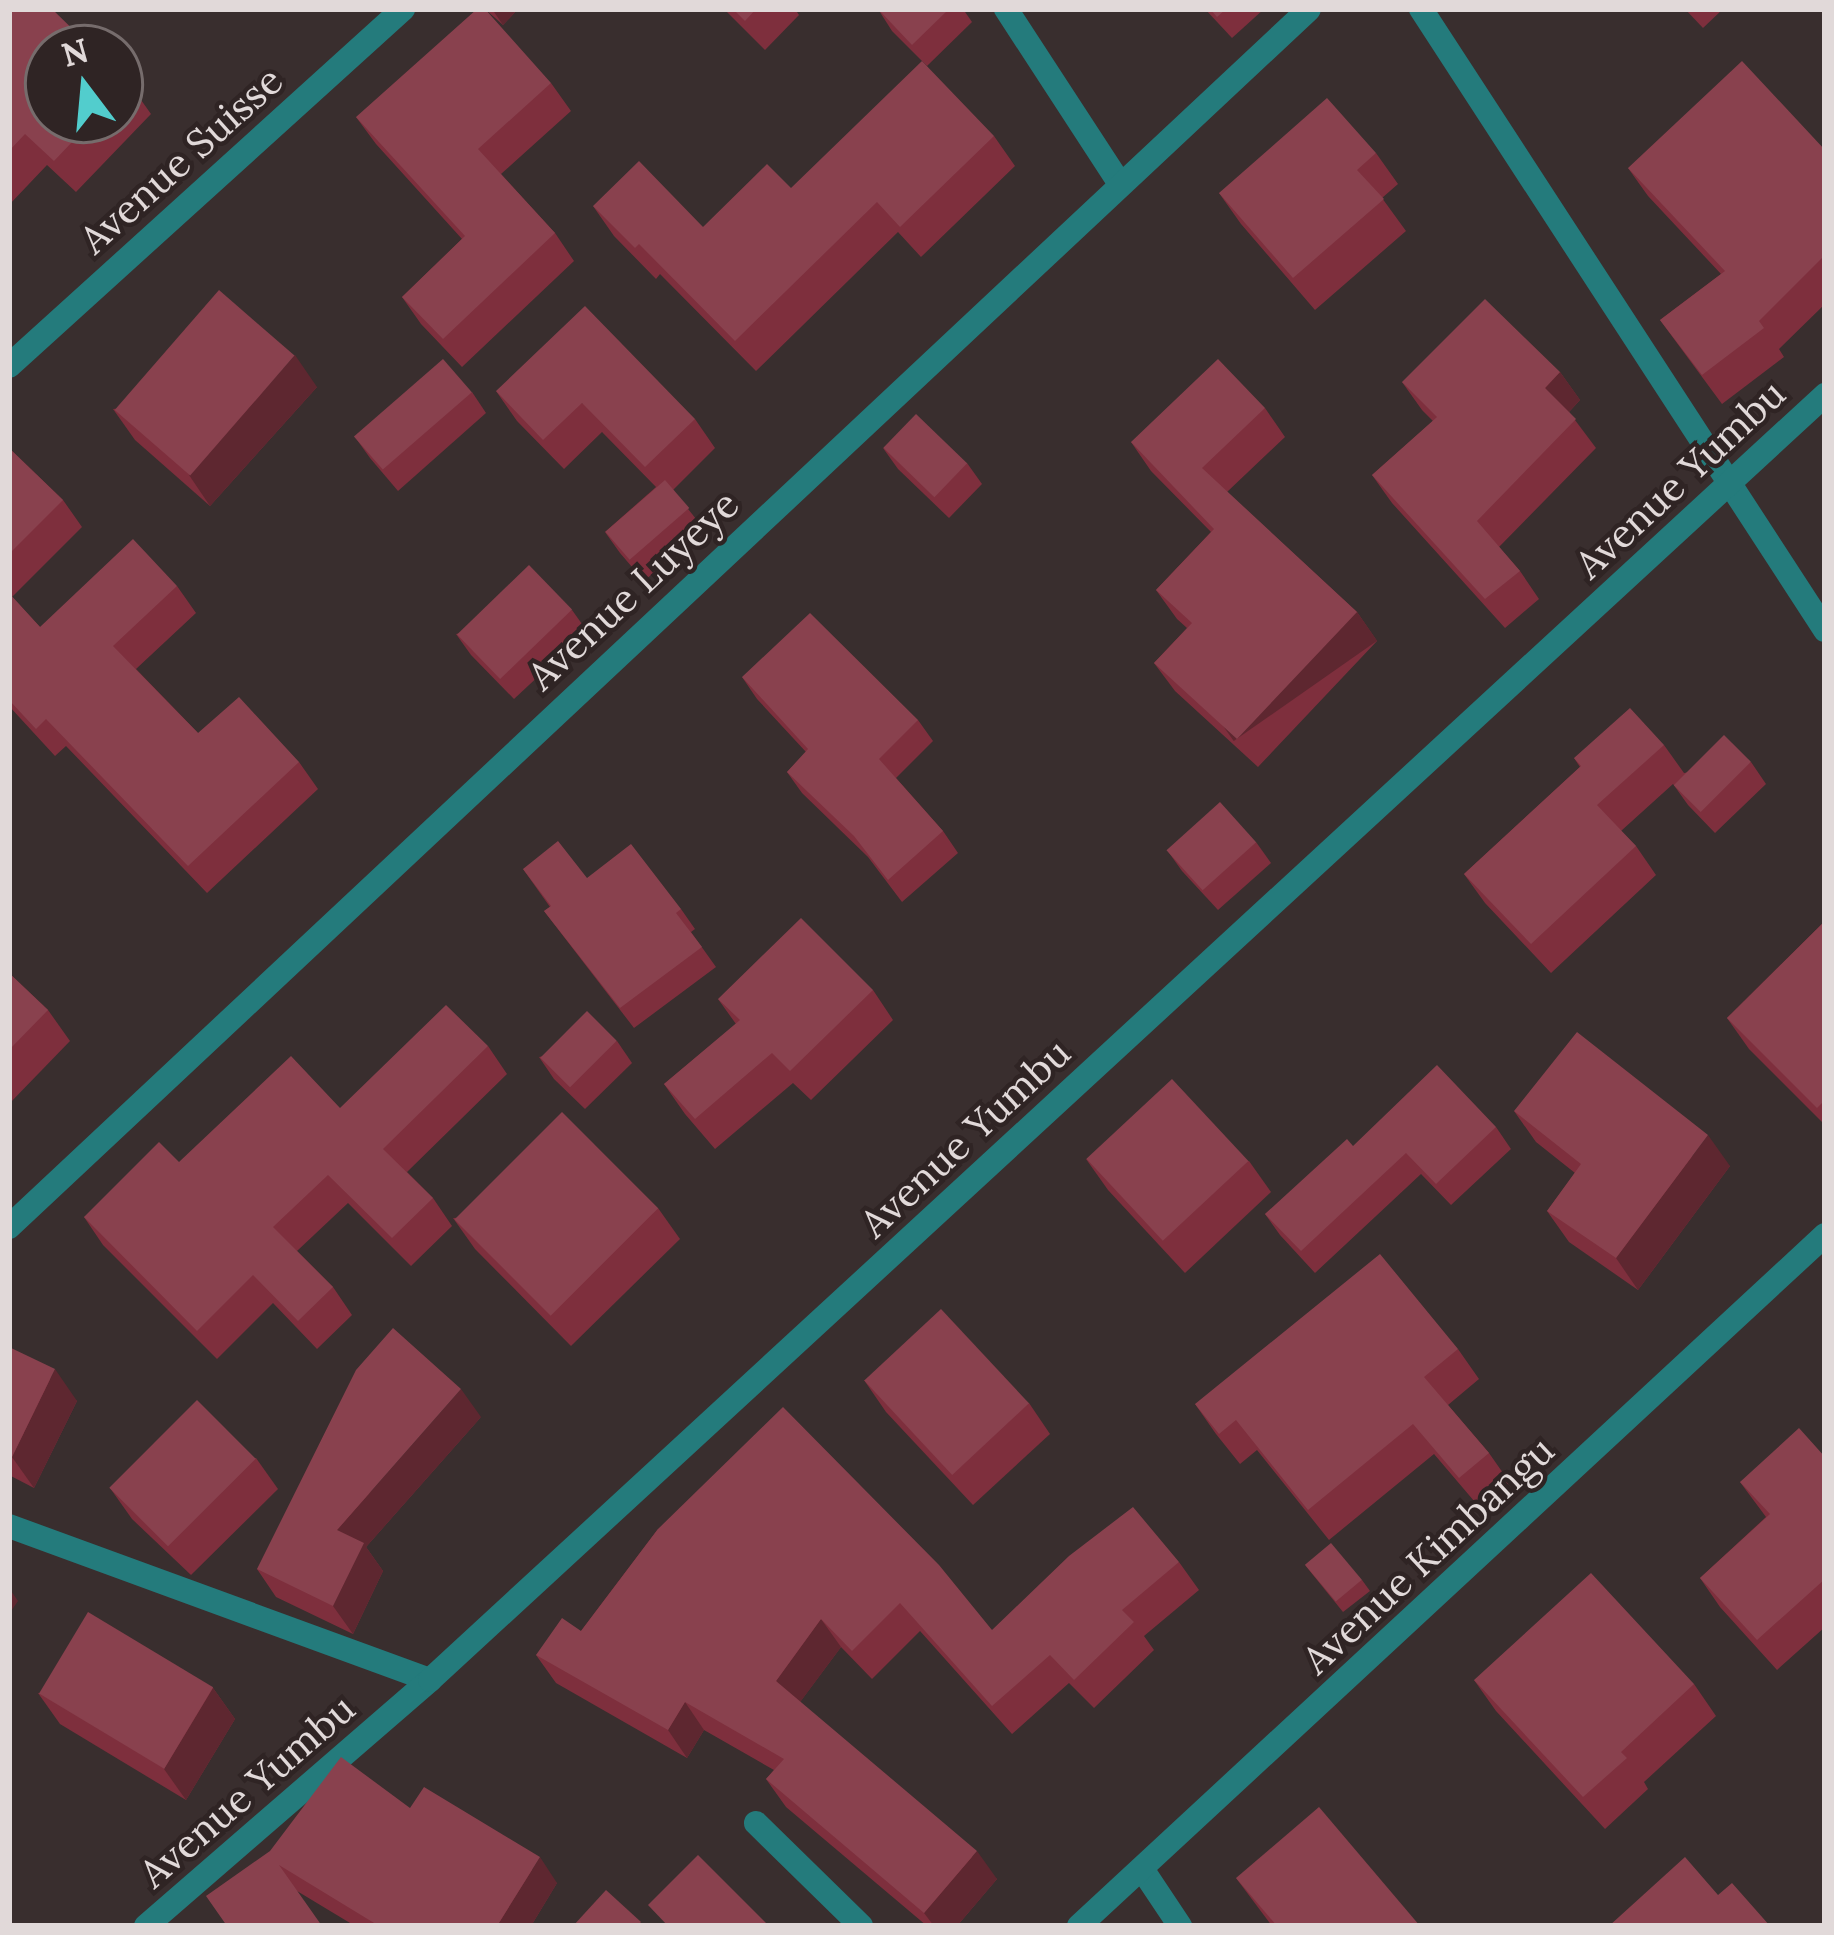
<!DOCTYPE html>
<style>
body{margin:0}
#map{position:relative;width:1834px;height:1935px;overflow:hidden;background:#392e2e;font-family:Lora,serif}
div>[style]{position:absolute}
.street>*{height:24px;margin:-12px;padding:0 12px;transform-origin:12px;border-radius:12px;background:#247b7c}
.wall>*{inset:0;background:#7e2f3d}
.shaded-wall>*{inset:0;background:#5e2730;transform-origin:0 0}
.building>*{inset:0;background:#89414e;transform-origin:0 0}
span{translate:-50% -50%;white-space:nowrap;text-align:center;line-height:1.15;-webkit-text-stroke:9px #2f2424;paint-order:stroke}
.street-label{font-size:39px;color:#e1d9d9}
.frame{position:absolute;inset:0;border:12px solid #e1d9d9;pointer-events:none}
.north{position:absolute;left:24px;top:24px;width:120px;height:120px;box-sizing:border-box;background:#2f2424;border:3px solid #766c6c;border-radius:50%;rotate:344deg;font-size:33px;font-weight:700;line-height:48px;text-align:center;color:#e1d9d9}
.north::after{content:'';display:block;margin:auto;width:42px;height:54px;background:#52cdcd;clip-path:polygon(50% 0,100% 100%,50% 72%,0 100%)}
</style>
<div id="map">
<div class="street">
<div style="left:1006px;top:9px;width:209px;rotate:56.9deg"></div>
<div style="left:1421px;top:9px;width:741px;rotate:56.95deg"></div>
<div style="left:9px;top:366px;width:532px;rotate:-42.18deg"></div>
<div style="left:9px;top:1227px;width:1781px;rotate:-43.13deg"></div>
<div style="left:9px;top:1526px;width:448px;rotate:20.1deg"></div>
<div style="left:756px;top:1823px;width:147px;rotate:44.4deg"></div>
<div style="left:1142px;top:1869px;width:69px;rotate:56.3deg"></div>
<div style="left:146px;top:1926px;width:376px;rotate:-40.9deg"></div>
<div style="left:430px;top:1680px;width:1897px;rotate:-42.65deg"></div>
<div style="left:1079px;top:1926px;width:1017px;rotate:-42.81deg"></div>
</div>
<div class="wall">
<div style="clip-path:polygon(485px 9px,518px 9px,503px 25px)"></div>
<div style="clip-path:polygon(724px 9px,795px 9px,799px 15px,765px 50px)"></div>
<div style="clip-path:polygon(878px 9px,963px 9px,972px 22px,927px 66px,892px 31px)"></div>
<div style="clip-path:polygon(1205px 9px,1264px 9px,1232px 38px)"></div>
<div style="clip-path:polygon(1685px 9px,1723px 9px,1703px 28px)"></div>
<div style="clip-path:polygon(9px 13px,48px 120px,120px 120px,120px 74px,129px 83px,151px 114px,76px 192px,47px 165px,9px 205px)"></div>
<div style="clip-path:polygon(551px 83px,571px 111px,501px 174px,555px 233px,574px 261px,462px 367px,421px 324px,402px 297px,462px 239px,376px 144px,356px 117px)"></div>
<div style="clip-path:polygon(994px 136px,1015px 166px,921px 257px,898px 232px,756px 371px,660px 274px,656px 279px,614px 236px,593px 206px,703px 227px,791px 188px)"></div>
<div style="clip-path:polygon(1825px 150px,1825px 304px,1779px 349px,1784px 357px,1722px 404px,1660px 320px,1721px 274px,1648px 196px,1628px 168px)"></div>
<div style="clip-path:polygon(1376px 153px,1398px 184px,1382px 198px,1406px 231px,1315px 310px,1241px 224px,1219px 193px)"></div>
<div style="clip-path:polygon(1560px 372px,1580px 400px,1569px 412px,1596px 448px,1499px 547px,1520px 571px,1539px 599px,1505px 628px,1392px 503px,1372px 475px,1433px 421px,1422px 410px,1402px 382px)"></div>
<div style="clip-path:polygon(317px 387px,210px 506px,135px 440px,113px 409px)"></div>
<div style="clip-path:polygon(496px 391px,695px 419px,715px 448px,673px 490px,704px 529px,644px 581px,620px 553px,605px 532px,656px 487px,602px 432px,564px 469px,517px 421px)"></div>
<div style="clip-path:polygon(472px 392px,486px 413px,398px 491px,370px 458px,355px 437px)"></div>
<div style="clip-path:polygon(1265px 408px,1285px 437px,1227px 492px,1357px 612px,1377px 641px,1258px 767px,1175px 691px,1154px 663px,1187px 628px,1177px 619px,1156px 590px,1211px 532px,1151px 471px,1131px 442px)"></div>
<div style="clip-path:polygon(9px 448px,63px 500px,82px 527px,12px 597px,40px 627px,177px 586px,196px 613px,136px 669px,198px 733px,299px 762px,318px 789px,207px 893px,66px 746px,55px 756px,9px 706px)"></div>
<div style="clip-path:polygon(883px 448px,967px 463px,982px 484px,949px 518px,898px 469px)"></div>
<div style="clip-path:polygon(572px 610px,587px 631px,514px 699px,471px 655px,456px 634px)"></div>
<div style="clip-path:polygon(742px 677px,918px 720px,933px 741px,896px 778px,943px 831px,958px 853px,902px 902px,868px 857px,802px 793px,787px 772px,806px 752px,757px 699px)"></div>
<div style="clip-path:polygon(1664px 745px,1684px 773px,1751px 762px,1766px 784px,1715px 833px,1688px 805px,1673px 784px,1621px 831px,1636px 846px,1656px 875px,1551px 973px,1485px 903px,1464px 874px,1580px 767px,1574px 758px)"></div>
<div style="clip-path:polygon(1256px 842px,1271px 863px,1218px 910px,1182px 871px,1167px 850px)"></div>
<div style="clip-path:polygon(523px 869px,587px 878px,681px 909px,695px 929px,691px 932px,716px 967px,634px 1028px,544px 911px,550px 907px)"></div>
<div style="clip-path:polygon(1825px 921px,1825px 1125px,1749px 1049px,1727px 1018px)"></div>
<div style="clip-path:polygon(9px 973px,48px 1010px,70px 1041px,9px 1104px)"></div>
<div style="clip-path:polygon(873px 990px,893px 1020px,811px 1100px,793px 1083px,715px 1149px,685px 1114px,664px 1084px,736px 1024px,718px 999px)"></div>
<div style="clip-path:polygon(617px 1041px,632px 1063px,585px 1109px,554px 1079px,539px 1057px)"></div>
<div style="clip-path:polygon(488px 1046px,507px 1074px,407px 1172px,433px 1198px,452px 1226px,411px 1266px,348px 1203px,297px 1251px,333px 1287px,352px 1315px,317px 1349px,273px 1303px,217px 1359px,103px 1245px,84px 1217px)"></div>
<div style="clip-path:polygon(1514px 1111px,1730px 1166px,1638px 1290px,1569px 1242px,1547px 1211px,1575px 1173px,1536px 1142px)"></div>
<div style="clip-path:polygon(1496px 1127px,1511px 1149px,1451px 1205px,1421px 1174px,1315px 1273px,1280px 1235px,1265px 1214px,1353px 1146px)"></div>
<div style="clip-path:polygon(1086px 1159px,1249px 1161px,1271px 1192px,1185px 1273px,1108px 1190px)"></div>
<div style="clip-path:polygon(658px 1208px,680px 1239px,571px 1346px,475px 1249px,453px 1218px)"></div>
<div style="clip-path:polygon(9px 1347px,77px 1401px,34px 1488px,9px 1475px)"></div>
<div style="clip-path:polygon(1458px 1349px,1479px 1379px,1448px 1405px,1489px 1453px,1510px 1483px,1480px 1508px,1434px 1454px,1329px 1540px,1257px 1450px,1240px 1464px,1216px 1434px,1195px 1404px)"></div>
<div style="clip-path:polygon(864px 1380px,1029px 1403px,1050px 1434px,973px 1505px,886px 1412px)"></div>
<div style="clip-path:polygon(481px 1417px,366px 1547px,383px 1571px,353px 1634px,276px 1597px,257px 1569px)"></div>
<div style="clip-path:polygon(1825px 1457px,1825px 1627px,1777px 1670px,1720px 1607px,1700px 1578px,1766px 1517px,1740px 1482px)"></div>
<div style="clip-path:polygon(256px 1458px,278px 1489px,191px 1575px,132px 1519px,110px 1488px)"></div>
<div style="clip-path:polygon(658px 1529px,992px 1630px,1179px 1562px,1199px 1590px,1144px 1636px,1154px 1650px,1094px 1708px,1069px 1683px,1012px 1734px,920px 1631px,872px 1679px,841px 1647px,800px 1702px,997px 1879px,957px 1926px,927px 1926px,786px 1807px,766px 1779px,774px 1770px,704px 1730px,687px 1758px,556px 1683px,536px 1655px,581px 1631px)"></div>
<div style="clip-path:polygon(1305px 1565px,1362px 1580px,1370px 1591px,1343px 1612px)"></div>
<div style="clip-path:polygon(1474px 1680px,1694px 1684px,1716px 1716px,1644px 1782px,1648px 1789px,1605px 1829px,1496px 1711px)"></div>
<div style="clip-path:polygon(213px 1688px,235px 1719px,186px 1800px,60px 1724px,38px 1693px)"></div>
<div style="clip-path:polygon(410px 1808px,557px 1883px,531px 1926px,355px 1926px,297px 1891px,206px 1896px)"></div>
<div style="clip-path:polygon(1236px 1878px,1420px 1926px,1272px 1926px)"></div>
</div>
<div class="shaded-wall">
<div style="clip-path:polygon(492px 9px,518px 9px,503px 25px)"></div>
<div style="clip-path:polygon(295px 355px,317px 387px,210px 506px,189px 475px)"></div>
<div style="clip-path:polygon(1560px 372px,1580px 400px,1565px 416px,1545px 388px)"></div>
<div style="left:1357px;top:612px;width:35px;height:175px;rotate:55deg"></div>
<div style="clip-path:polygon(1708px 1135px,1730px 1166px,1638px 1290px,1616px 1258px)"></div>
<div style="clip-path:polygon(55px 1369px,77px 1401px,34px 1488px,12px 1457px)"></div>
<div style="clip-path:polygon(461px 1389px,481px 1417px,366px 1547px,383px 1571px,353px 1634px,333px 1606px,337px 1530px)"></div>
<div style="clip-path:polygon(9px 1588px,18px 1601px,9px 1614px)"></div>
<div style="clip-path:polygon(821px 1619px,841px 1647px,795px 1709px,776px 1681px)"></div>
<div style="clip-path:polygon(213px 1688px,235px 1719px,186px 1800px,164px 1769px)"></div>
<div style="clip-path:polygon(685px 1702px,704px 1730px,687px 1758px,668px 1730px)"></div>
<div style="clip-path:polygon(977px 1851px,997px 1879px,957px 1926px,934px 1926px,924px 1913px)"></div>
<div style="clip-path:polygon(540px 1857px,557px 1883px,531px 1926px,497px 1926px)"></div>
</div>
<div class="building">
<div style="clip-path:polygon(13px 9px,52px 9px,92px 48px,48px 48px,48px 120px,93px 120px,54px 161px,25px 134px,9px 151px,9px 13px)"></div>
<div style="clip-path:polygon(477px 9px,485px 9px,551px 83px,478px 149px,555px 233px,443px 339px,402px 297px,465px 236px,356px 117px)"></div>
<div style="clip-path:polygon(733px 9px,756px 9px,745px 21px)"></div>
<div style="clip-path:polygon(878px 9px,949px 9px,912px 45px)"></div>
<div style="clip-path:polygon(1210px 9px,1226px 9px,1217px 17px)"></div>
<div style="clip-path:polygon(922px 61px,994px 136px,900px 227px,877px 202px,735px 341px,639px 244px,635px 248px,593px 206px,639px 161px,703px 227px,767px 164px,791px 188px)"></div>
<div style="clip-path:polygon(1742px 61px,1825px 150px,1825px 255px,1759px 321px,1764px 328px,1702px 375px,1660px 320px,1725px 271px,1628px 168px)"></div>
<div style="clip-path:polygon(120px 74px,129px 83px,120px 92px)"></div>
<div style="clip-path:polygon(1327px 98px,1376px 153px,1357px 170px,1384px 199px,1293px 278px,1219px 193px)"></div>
<div style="left:219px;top:290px;width:100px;height:159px;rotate:41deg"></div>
<div style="clip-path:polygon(1485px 299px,1560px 372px,1545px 388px,1576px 419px,1477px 521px,1520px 571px,1485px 599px,1372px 475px,1437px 417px,1402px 382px)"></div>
<div style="clip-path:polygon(585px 306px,695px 419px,645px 467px,582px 403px,543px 440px,496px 391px)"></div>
<div style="left:443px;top:359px;width:44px;height:118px;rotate:49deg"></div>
<div style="clip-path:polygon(1218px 359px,1265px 408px,1202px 468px,1357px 612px,1237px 739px,1154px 663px,1192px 623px,1156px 590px,1214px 529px,1131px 442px)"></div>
<div style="left:916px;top:414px;width:71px;height:47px;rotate:44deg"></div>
<div style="clip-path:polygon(9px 448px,63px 500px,9px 554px)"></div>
<div style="left:665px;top:480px;width:37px;height:79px;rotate:49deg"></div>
<div style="clip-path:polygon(133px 539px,177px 586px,113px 646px,198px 733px,239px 697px,299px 762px,188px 866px,46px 719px,36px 729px,9px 700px,9px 593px,40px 627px)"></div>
<div style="left:529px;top:565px;width:62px;height:100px;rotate:46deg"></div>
<div style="clip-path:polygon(810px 613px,918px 720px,879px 759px,943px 831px,888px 880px,854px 836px,787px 772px,808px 749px,742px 677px)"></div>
<div style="clip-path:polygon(1630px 708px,1664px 745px,1597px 805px,1636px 846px,1531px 944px,1464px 874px,1581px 766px,1574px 758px)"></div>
<div style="left:1724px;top:735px;width:38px;height:71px;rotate:45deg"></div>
<div style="left:1220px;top:802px;width:54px;height:72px;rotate:48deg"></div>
<div style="clip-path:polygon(558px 841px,587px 878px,631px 844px,681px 909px,676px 913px,702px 947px,620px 1008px,544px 911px,551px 906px,523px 869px)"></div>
<div style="clip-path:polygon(801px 918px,873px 990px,790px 1071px,772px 1053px,695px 1119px,664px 1084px,740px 1020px,718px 999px)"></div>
<div style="clip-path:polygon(1825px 921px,1825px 1100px,1817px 1108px,1727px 1018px)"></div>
<div style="clip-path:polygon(9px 973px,48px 1010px,9px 1050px)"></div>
<div style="clip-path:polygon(446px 1005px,488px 1046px,383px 1149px,433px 1198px,392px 1238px,328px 1175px,273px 1227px,333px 1287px,298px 1321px,253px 1275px,197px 1331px,84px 1217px,159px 1142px,179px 1162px,291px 1056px,340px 1108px)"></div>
<div style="left:587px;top:1011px;width:42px;height:66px;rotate:45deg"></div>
<div style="clip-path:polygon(1577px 1032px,1708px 1135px,1616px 1258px,1547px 1211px,1581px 1164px,1514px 1111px)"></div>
<div style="clip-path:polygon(1437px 1065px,1496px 1127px,1436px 1184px,1406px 1153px,1301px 1251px,1265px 1214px,1347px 1139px,1353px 1146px)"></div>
<div style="left:1172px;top:1079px;width:112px;height:117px;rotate:47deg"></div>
<div style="left:562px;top:1112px;width:136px;height:152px;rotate:45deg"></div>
<div style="clip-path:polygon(1380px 1254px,1458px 1349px,1424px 1377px,1489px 1453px,1459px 1478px,1413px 1424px,1308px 1510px,1236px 1420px,1219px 1434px,1195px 1404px)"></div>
<div style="left:941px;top:1309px;width:129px;height:105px;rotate:47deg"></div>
<div style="clip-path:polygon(393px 1328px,461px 1389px,337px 1530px,364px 1543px,333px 1606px,257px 1569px,356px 1370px)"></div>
<div style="clip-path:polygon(9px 1347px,55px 1369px,12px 1457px,9px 1455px)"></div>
<div style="left:197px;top:1400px;width:83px;height:124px;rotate:45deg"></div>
<div style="clip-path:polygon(783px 1407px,939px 1565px,992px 1630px,1069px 1556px,1133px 1507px,1179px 1562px,1122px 1610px,1134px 1622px,1074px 1680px,1050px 1655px,992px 1706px,900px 1603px,852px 1651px,821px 1619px,776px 1681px,977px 1851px,924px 1913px,766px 1779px,784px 1759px,685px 1702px,668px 1730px,536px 1655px,562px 1618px,581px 1631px,658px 1529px)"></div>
<div style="clip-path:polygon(1799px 1428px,1825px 1457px,1825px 1579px,1757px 1640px,1700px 1578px,1770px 1514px,1740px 1482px)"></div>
<div style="left:1331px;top:1543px;width:48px;height:34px;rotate:50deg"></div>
<div style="clip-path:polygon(1591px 1573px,1694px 1684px,1621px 1752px,1627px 1758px,1583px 1797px,1474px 1680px)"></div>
<div style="left:88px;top:1612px;width:146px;height:95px;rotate:31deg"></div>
<div style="clip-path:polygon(341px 1757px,410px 1808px,424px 1787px,540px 1857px,497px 1926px,379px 1926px,279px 1865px,322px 1926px,227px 1926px,206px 1896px,270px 1851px)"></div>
<div style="clip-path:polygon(1319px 1807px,1420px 1926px,1277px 1926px,1236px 1878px)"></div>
<div style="clip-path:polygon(698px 1855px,769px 1926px,668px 1926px,648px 1905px)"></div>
<div style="clip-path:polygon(1685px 1857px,1718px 1895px,1732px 1883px,1770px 1926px,1609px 1926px)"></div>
<div style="clip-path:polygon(606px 1890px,641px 1922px,637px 1926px,573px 1926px)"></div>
</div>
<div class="street-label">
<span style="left:181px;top:160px;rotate:-42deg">Avenue Suisse</span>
<span style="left:1680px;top:479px;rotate:-43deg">Avenue Yumbu</span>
<span style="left:633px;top:590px;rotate:-43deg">Avenue Luyeye</span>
<span style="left:965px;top:1138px;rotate:-43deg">Avenue Yumbu</span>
<span style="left:1428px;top:1555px;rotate:-43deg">Avenue Kimbangu</span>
<span style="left:247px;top:1791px;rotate:-41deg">Avenue Yumbu</span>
</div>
<div class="frame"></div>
<div class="north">N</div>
</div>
